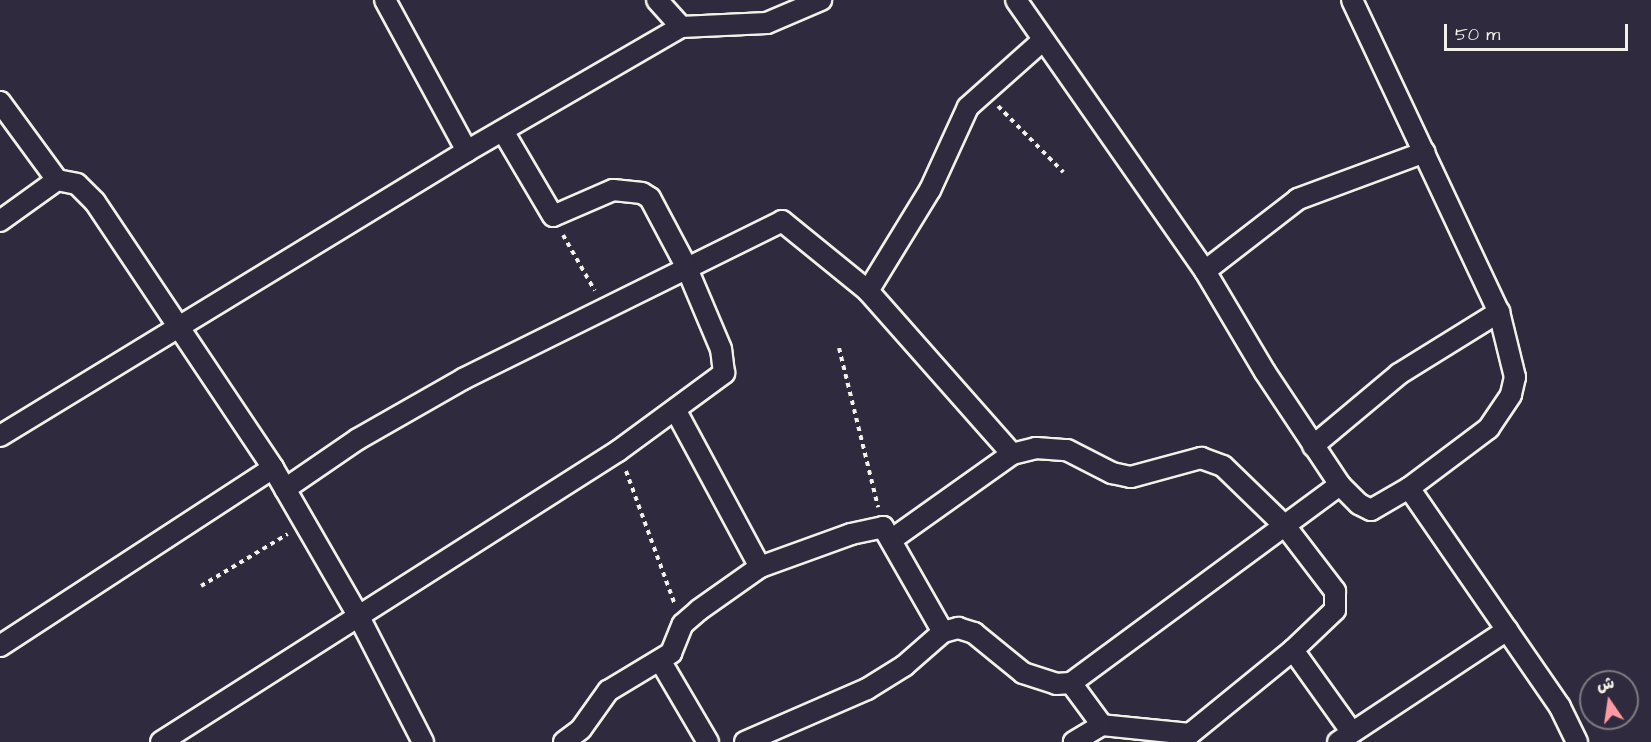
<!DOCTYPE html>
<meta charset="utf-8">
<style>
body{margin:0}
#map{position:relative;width:1651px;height:742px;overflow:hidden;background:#2f2a3d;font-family:"Architects Daughter","Playpen Sans Arabic",sans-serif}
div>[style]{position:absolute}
.path>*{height:4px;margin-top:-2px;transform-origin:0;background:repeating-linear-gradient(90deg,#f4f1e8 0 4.5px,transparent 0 9px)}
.roads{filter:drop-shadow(2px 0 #f4f1e8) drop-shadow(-2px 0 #f4f1e8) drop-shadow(0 2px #f4f1e8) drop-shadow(0 -2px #f4f1e8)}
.street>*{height:20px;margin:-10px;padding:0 10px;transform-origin:10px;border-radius:10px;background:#2f2a3d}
span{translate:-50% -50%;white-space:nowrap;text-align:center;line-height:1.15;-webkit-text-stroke:5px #2f2a3d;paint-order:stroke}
.north{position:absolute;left:1579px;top:670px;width:60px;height:60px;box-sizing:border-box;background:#2f2a3d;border:2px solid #7e7a81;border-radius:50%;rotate:347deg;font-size:16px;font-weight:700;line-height:24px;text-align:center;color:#f4f1e8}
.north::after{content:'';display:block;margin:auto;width:21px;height:27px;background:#ff9aa2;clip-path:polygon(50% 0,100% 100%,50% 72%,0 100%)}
.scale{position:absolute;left:1444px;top:24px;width:184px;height:27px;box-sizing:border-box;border:3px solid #f4f1e8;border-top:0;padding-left:8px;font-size:18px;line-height:21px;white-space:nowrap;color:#f4f1e8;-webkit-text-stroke:4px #2f2a3d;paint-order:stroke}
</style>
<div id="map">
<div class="path">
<div style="left:998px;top:106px;width:93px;rotate:45.4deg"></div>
<div style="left:563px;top:235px;width:64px;rotate:60.3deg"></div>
<div style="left:839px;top:348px;width:164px;rotate:76.2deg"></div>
<div style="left:626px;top:471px;width:140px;rotate:69.9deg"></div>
<div style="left:201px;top:586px;width:101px;rotate:-30.9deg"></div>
</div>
<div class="roads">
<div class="street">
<div style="left:385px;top:0;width:172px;rotate:61.5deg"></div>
<div style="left:657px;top:0;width:36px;rotate:48deg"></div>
<div style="left:1016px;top:0;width:330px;rotate:55.1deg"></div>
<div style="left:1205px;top:271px;width:117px;rotate:59.3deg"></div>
<div style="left:1265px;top:372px;width:136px;rotate:56.4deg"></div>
<div style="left:1340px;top:485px;width:27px;rotate:45deg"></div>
<div style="left:1359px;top:504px;width:13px;rotate:27deg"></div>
<div style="left:1371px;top:510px;width:44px;rotate:-30.1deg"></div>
<div style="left:1352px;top:0;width:345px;rotate:64.8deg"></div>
<div style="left:1499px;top:312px;width:67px;rotate:76.2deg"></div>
<div style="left:1515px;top:377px;width:18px;rotate:103deg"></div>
<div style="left:1511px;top:395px;width:40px;rotate:124deg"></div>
<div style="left:1489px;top:428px;width:100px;rotate:143.1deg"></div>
<div style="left:1409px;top:488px;width:266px;rotate:55.4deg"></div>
<div style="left:1560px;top:707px;width:39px;rotate:64deg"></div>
<div style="left:0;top:102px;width:97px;rotate:53.8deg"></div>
<div style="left:0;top:221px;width:70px;rotate:-35.7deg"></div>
<div style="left:57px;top:180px;width:20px;rotate:11deg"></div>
<div style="left:77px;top:184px;width:25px;rotate:45deg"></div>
<div style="left:95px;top:202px;width:320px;rotate:56.2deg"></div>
<div style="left:273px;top:468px;width:170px;rotate:60deg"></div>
<div style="left:358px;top:615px;width:143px;rotate:62.9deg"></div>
<div style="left:1205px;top:271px;width:118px;rotate:-37.7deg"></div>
<div style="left:1298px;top:199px;width:135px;rotate:-20.3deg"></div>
<div style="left:868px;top:291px;width:119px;rotate:-58.5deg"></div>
<div style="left:930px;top:190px;width:91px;rotate:-65.4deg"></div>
<div style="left:968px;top:107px;width:99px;rotate:-41.7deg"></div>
<div style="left:676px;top:411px;width:177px;rotate:61.7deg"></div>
<div style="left:0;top:436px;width:547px;rotate:-31.39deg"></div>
<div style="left:467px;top:151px;width:247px;rotate:-30.1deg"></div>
<div style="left:681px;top:27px;width:86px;rotate:-2.7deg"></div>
<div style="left:767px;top:23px;width:59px;rotate:-23.1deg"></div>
<div style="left:1313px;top:446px;width:112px;rotate:-39.9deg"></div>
<div style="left:1399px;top:374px;width:118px;rotate:-31.8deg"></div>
<div style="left:285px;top:489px;width:88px;rotate:-34.4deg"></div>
<div style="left:358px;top:439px;width:121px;rotate:-29.7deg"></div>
<div style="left:463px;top:379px;width:356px;rotate:-26.3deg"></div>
<div style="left:782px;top:221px;width:111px;rotate:39.1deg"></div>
<div style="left:868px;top:291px;width:217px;rotate:48.5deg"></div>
<div style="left:891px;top:540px;width:148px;rotate:-35.4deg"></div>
<div style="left:1012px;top:454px;width:25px;rotate:-14deg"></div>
<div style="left:1036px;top:448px;width:31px;rotate:4deg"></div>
<div style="left:1067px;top:450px;width:51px;rotate:27.1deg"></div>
<div style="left:1112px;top:473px;width:19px;rotate:12deg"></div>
<div style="left:1131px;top:477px;width:73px;rotate:-15.2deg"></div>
<div style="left:1201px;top:458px;width:23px;rotate:20deg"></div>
<div style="left:1223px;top:466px;width:88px;rotate:44.1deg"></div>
<div style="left:1286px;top:527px;width:81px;rotate:52.6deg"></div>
<div style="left:1335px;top:591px;width:19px;rotate:90deg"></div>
<div style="left:1335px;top:610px;width:58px;rotate:136.4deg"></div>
<div style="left:1293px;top:650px;width:133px;rotate:140.8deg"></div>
<div style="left:1190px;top:734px;width:88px;rotate:-174.2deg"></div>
<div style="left:0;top:646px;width:326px;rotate:-33.1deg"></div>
<div style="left:1293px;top:650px;width:100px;rotate:54.4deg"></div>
<div style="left:661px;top:662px;width:93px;rotate:59.6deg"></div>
<div style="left:1071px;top:683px;width:52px;rotate:53.6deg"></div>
<div style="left:1102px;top:725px;width:33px;rotate:149deg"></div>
<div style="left:161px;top:742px;width:542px;rotate:-32.49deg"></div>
<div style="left:618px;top:451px;width:132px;rotate:-36.3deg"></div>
<div style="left:724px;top:373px;width:24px;rotate:-97deg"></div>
<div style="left:721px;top:349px;width:90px;rotate:-112.9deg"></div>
<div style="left:686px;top:266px;width:77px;rotate:-117.9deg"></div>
<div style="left:650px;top:198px;width:9px;rotate:-148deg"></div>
<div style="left:642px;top:193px;width:29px;rotate:-174deg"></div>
<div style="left:613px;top:190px;width:65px;rotate:156.6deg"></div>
<div style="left:553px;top:216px;width:99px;rotate:-120.5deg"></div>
<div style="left:564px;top:742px;width:21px;rotate:-37deg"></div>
<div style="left:581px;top:729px;width:47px;rotate:-54.6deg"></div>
<div style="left:608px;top:691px;width:74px;rotate:-31.1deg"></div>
<div style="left:671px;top:653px;width:31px;rotate:-68deg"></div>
<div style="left:683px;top:624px;width:21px;rotate:-41deg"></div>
<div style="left:699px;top:610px;width:75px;rotate:-35.2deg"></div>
<div style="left:760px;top:567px;width:97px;rotate:-19.9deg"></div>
<div style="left:851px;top:534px;width:33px;rotate:-12deg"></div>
<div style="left:883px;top:527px;width:121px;rotate:60.3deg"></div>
<div style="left:745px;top:742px;width:133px;rotate:-23.5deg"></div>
<div style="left:867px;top:689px;width:44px;rotate:-31.9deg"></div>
<div style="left:904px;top:666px;width:52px;rotate:-41.1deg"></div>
<div style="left:943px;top:632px;width:16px;rotate:-15deg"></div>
<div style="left:958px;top:628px;width:17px;rotate:17deg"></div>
<div style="left:974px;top:633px;width:63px;rotate:39.2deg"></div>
<div style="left:1023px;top:673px;width:35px;rotate:18deg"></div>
<div style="left:1056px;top:684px;width:15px;rotate:-4deg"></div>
<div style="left:1071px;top:683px;width:334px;rotate:-36.4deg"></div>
<div style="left:1338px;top:742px;width:203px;rotate:-33.5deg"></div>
</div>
</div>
<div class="north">ش</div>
<div class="scale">50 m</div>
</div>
